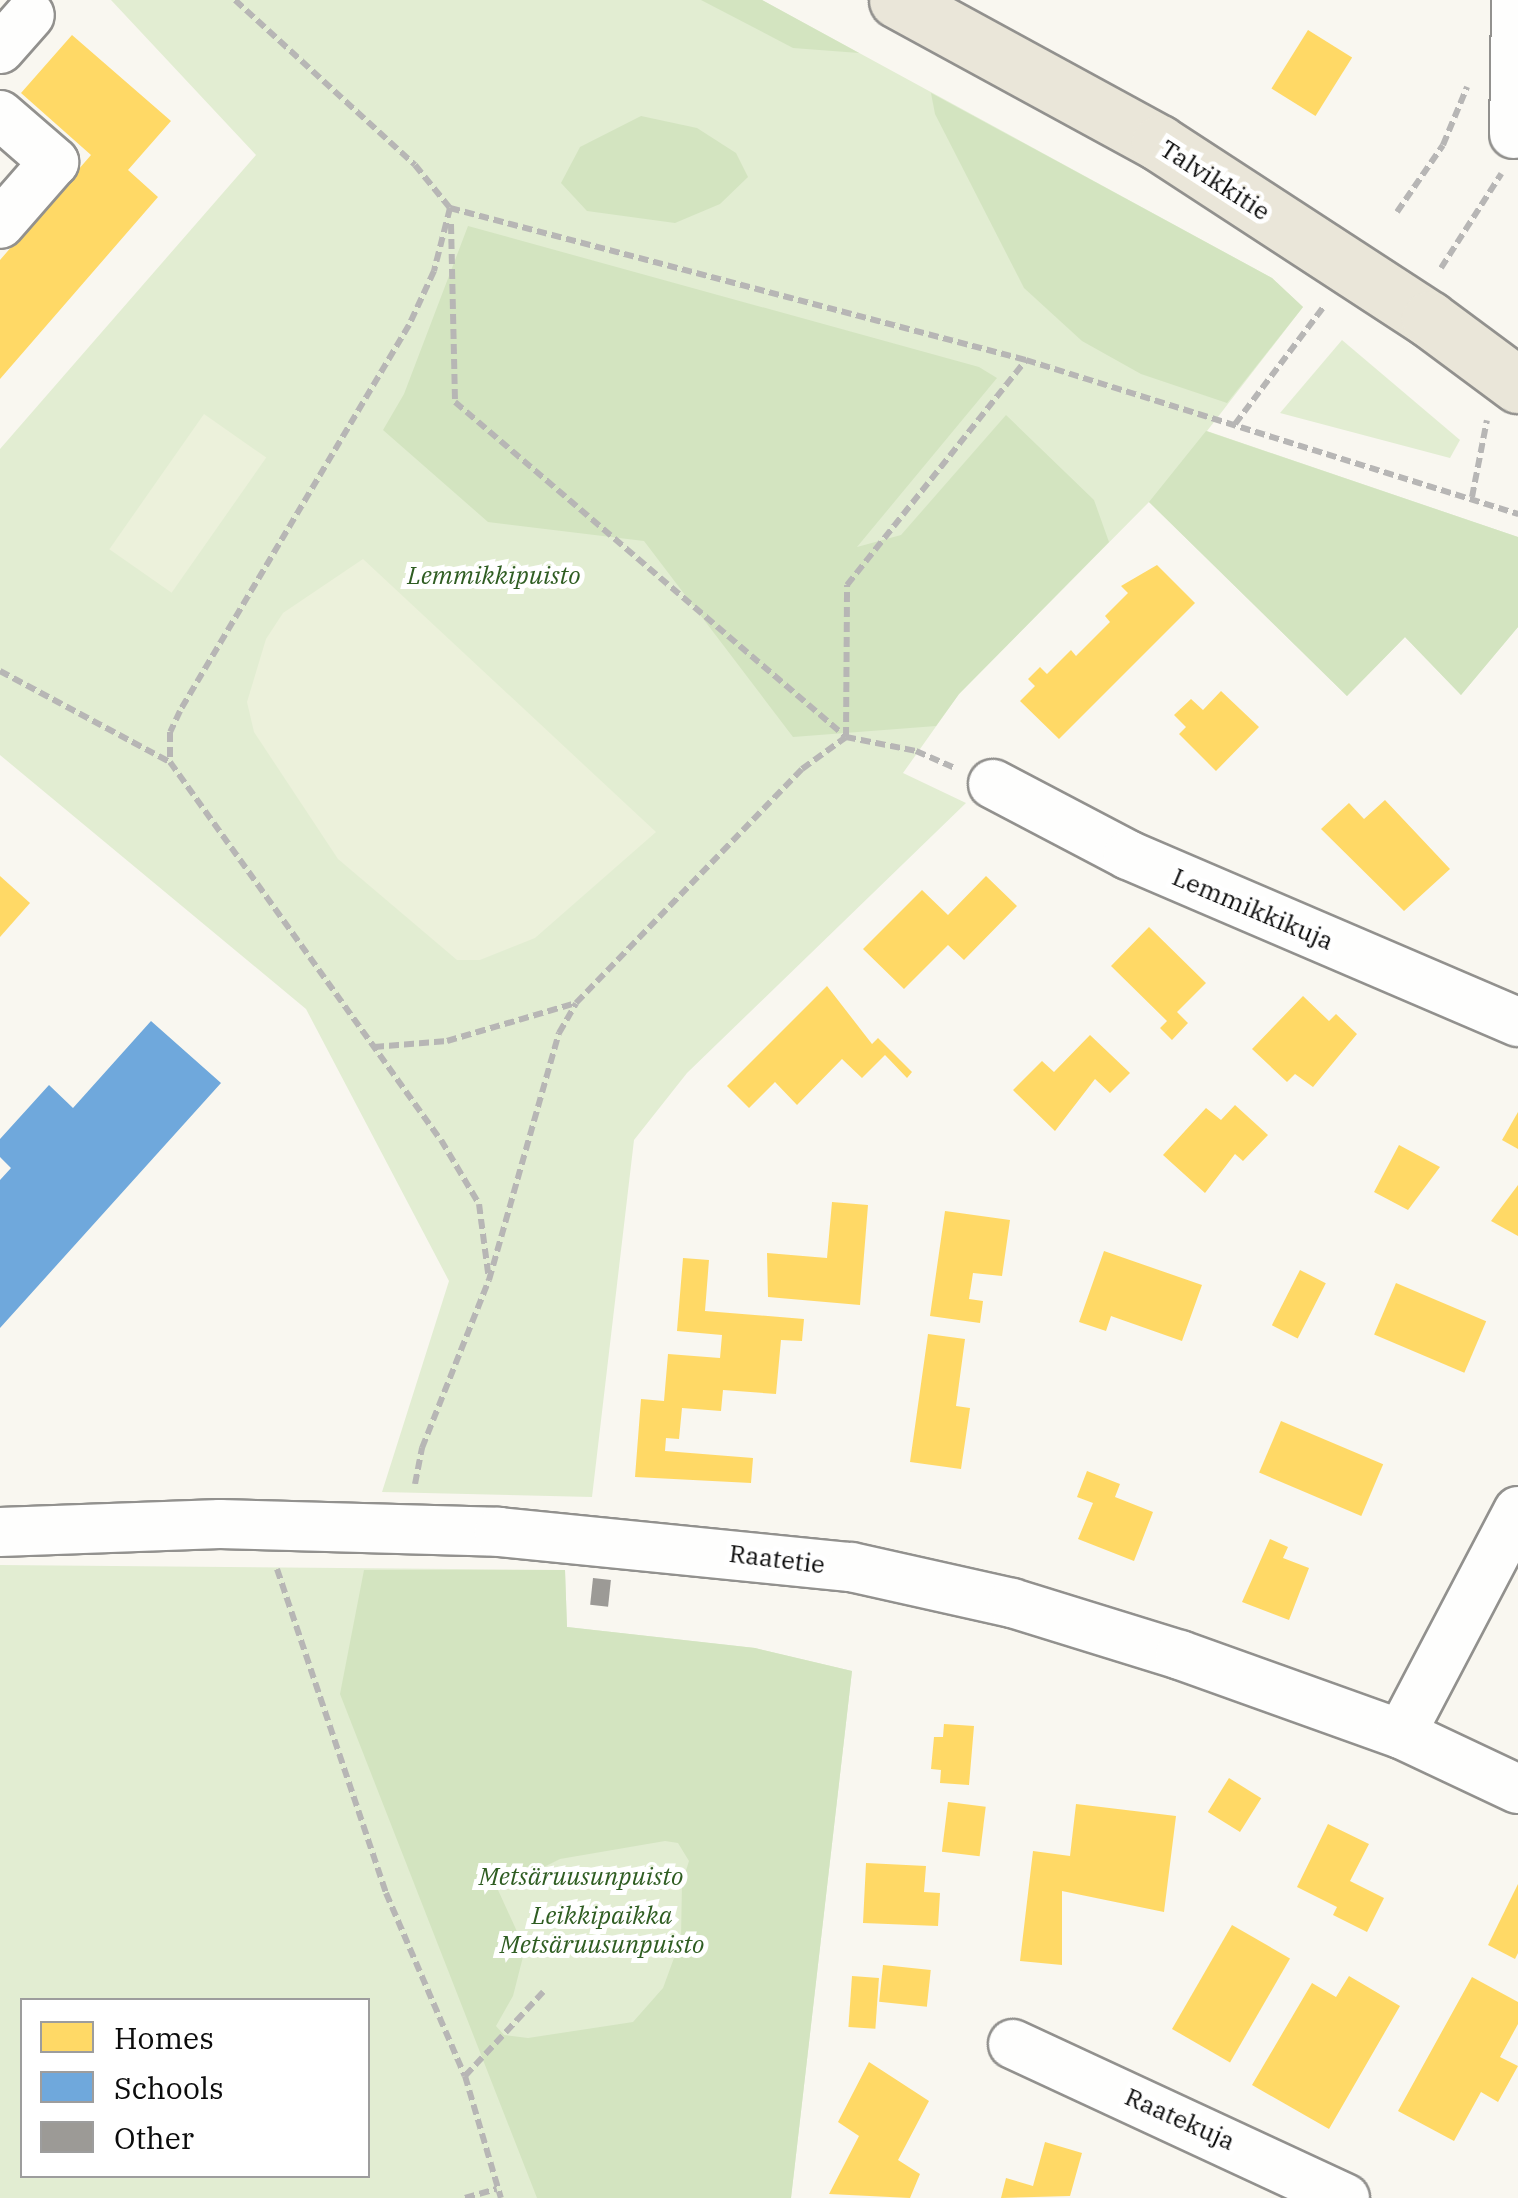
<!DOCTYPE html>
<meta charset="utf-8">
<style>
body{margin:0}
#map{position:relative;width:1518px;height:2198px;overflow:hidden;background:#f9f7f0;font-family:"IBM Plex Serif",serif}
div>[style]{position:absolute}
.green>*{inset:0;background:#e2edd2}
.forest>*{inset:0;background:#d3e4c0}
.pitch>*{inset:0;background:#ecf1db;transform-origin:0 0}
.homes>*{inset:0;background:#ffd966;transform-origin:0 0}
.schools>*{inset:0;background:#6fa8dc}
.building>*{inset:0;background:#9c9a96;transform-origin:0 0}
.path>*{height:6px;margin-top:-3px;transform-origin:0;background:repeating-linear-gradient(90deg,#b7b6b5 0 10px,transparent 0 15px)}
.roads{filter:drop-shadow(2px 0 #92918e) drop-shadow(-2px 0 #92918e) drop-shadow(0 2px #92918e) drop-shadow(0 -2px #92918e)}
.minor>*{height:48px;margin:-24px;padding:0 24px;transform-origin:24px;border-radius:24px;background:#fefefd}
.major>*{height:55px;margin:-27.5px;padding:0 27.5px;transform-origin:27.5px;border-radius:27.5px;background:#eae6d9}
span{translate:-50% -50%;white-space:nowrap;text-align:center;line-height:1.15;-webkit-text-stroke:10px #fff;paint-order:stroke}
.street-label{font-size:25px;color:#0b0b0b}
.park-label{font-size:25px;color:#2f5d22;font-style:italic}
.legend{position:absolute;left:20px;top:1998px;width:350px;height:180px;box-sizing:border-box;background:#fff;border:2px solid #9d9d9d;margin:0;padding:12px 18px;list-style:none;font-size:30px;color:#0b0b0b}
.legend li{display:flex;align-items:center;gap:20px;height:50px}
.legend b{width:50px;border:2px solid #9d9d9d}
</style>
<div id="map">
<div class="green">
<div style="clip-path:polygon(111px 0,762px 0,1272px 278px,1303px 307px,1207px 431px,1518px 537px,1518px 627px,1461px 695px,1405px 637px,1347px 696px,1149px 502px,959px 694px,903px 773px,966px 803px,687px 1073px,634px 1140px,592px 1497px,382px 1492px,449px 1281px,306px 1009px,0 755px,0 449px,256px 155px)"></div>
<div style="clip-path:polygon(1342px 340px,1460px 440px,1450px 458px,1280px 413px)"></div>
<div style="clip-path:polygon(evenodd,0 1565px,565px 1570px,567px 1627px,755px 1648px,852px 1671px,791px 2198px,0 2198px,0 1565px,22px 2000px,368px 2000px,368px 2176px,22px 2176px,22px 2000px)"></div>
</div>
<div class="forest">
<div style="clip-path:polygon(701px 0,762px 0,859px 53px,793px 48px)"></div>
<div style="clip-path:polygon(931px 93px,1272px 278px,1303px 307px,1227px 403px,1141px 374px,1082px 341px,1024px 288px,935px 114px)"></div>
<div style="clip-path:polygon(641px 116px,697px 128px,736px 153px,748px 177px,720px 204px,675px 223px,587px 211px,561px 183px,580px 147px)"></div>
<div style="clip-path:polygon(468px 226px,979px 367px,997px 378px,857px 547px,901px 535px,1006px 415px,1094px 500px,1109px 542px,959px 694px,936px 726px,793px 737px,644px 541px,488px 522px,383px 430px,404px 394px)"></div>
<div style="clip-path:polygon(1206px 431px,1518px 537px,1518px 627px,1461px 695px,1405px 637px,1347px 696px,1149px 502px)"></div>
<div style="clip-path:polygon(evenodd,364px 1570px,565px 1570px,567px 1627px,755px 1648px,852px 1671px,791px 2198px,537px 2198px,340px 1694px,364px 1570px,665px 1841px,678px 1843px,689px 1861px,682px 1883px,681px 1939px,663px 1988px,633px 2022px,528px 2038px,504px 2035px,496px 2026px,513px 1996px,525px 1949px,498px 1890px,560px 1859px,665px 1841px)"></div>
</div>
<div class="pitch">
<div style="left:204px;top:414px;width:76px;height:165px;rotate:35deg"></div>
<div style="clip-path:polygon(363px 559px,656px 832px,535px 938px,480px 960px,457px 960px,338px 859px,254px 732px,247px 702px,266px 639px,283px 613px)"></div>
</div>
<div class="homes">
<div style="left:1308px;top:30px;width:52px;height:69px;rotate:32deg"></div>
<div style="clip-path:polygon(72px 35px,171px 121px,128px 170px,158px 197px,0 379px,0 260px,91px 155px,21px 93px)"></div>
<div style="clip-path:polygon(1157px 565px,1195px 603px,1059px 739px,1020px 701px,1035px 686px,1028px 679px,1040px 667px,1047px 674px,1071px 650px,1076px 656px,1110px 622px,1105px 616px,1128px 593px,1121px 586px)"></div>
<div style="clip-path:polygon(1221px 691px,1259px 727px,1216px 771px,1179px 734px,1186px 727px,1174px 715px,1191px 699px,1203px 710px)"></div>
<div style="clip-path:polygon(1385px 800px,1450px 869px,1404px 911px,1321px 829px,1349px 803px,1364px 819px)"></div>
<div style="clip-path:polygon(0 876px,30px 903px,0 937px)"></div>
<div style="clip-path:polygon(986px 876px,1017px 906px,964px 960px,948px 945px,904px 989px,863px 949px,922px 890px,948px 915px)"></div>
<div style="clip-path:polygon(1149px 927px,1206px 983px,1177px 1012px,1188px 1023px,1172px 1040px,1160px 1028px,1167px 1021px,1111px 966px)"></div>
<div style="clip-path:polygon(827px 986px,872px 1044px,878px 1038px,912px 1072px,907px 1078px,885px 1055px,862px 1078px,842px 1059px,797px 1105px,775px 1082px,749px 1108px,727px 1086px)"></div>
<div style="clip-path:polygon(1303px 996px,1329px 1021px,1336px 1014px,1357px 1034px,1313px 1087px,1295px 1074px,1287px 1082px,1252px 1049px)"></div>
<div style="clip-path:polygon(1090px 1035px,1130px 1073px,1110px 1093px,1095px 1079px,1055px 1131px,1013px 1090px,1042px 1061px,1054px 1072px)"></div>
<div style="clip-path:polygon(1235px 1105px,1268px 1135px,1243px 1161px,1235px 1154px,1205px 1193px,1163px 1155px,1206px 1108px,1221px 1120px)"></div>
<div style="clip-path:polygon(1518px 1112px,1518px 1149px,1502px 1140px)"></div>
<div style="clip-path:polygon(1399px 1145px,1440px 1167px,1408px 1210px,1374px 1192px)"></div>
<div style="clip-path:polygon(1518px 1185px,1518px 1236px,1491px 1221px)"></div>
<div style="clip-path:polygon(832px 1202px,868px 1205px,860px 1305px,768px 1297px,767px 1253px,827px 1258px)"></div>
<div style="clip-path:polygon(945px 1211px,1010px 1220px,1002px 1276px,973px 1273px,969px 1299px,983px 1301px,980px 1323px,930px 1316px)"></div>
<div style="clip-path:polygon(1104px 1251px,1202px 1285px,1182px 1341px,1111px 1316px,1106px 1331px,1079px 1322px)"></div>
<div style="clip-path:polygon(683px 1258px,709px 1260px,705px 1311px,804px 1319px,802px 1341px,781px 1340px,776px 1394px,723px 1390px,721px 1411px,682px 1408px,679px 1439px,666px 1438px,665px 1451px,753px 1458px,751px 1483px,635px 1477px,641px 1399px,664px 1401px,668px 1354px,720px 1358px,722px 1335px,677px 1331px)"></div>
<div style="left:1300px;top:1270px;width:29px;height:62px;rotate:27deg"></div>
<div style="left:1396px;top:1283px;width:98px;height:56px;rotate:23deg"></div>
<div style="clip-path:polygon(928px 1334px,965px 1339px,956px 1406px,970px 1408px,961px 1469px,910px 1462px)"></div>
<div style="left:1281px;top:1421px;width:111px;height:56px;rotate:23deg"></div>
<div style="clip-path:polygon(1087px 1471px,1120px 1484px,1115px 1497px,1153px 1512px,1134px 1561px,1078px 1539px,1093px 1503px,1077px 1497px)"></div>
<div style="clip-path:polygon(1270px 1539px,1288px 1547px,1283px 1558px,1309px 1568px,1289px 1620px,1242px 1602px)"></div>
<div style="clip-path:polygon(944px 1724px,974px 1726px,969px 1785px,940px 1783px,941px 1770px,931px 1769px,934px 1737px,943px 1737px)"></div>
<div style="left:1229px;top:1778px;width:38px;height:40px;rotate:32deg"></div>
<div style="left:948px;top:1802px;width:38px;height:50px;rotate:7deg"></div>
<div style="clip-path:polygon(1076px 1804px,1176px 1816px,1164px 1912px,1062px 1891px,1062px 1965px,1020px 1961px,1033px 1851px,1070px 1856px)"></div>
<div style="clip-path:polygon(1328px 1824px,1369px 1844px,1350px 1881px,1384px 1898px,1367px 1932px,1333px 1915px,1337px 1907px,1297px 1887px)"></div>
<div style="clip-path:polygon(866px 1863px,926px 1866px,924px 1892px,940px 1893px,938px 1926px,863px 1923px)"></div>
<div style="clip-path:polygon(1518px 1884px,1518px 1953px,1515px 1959px,1488px 1945px)"></div>
<div style="left:1232px;top:1925px;width:67px;height:120px;rotate:30deg"></div>
<div style="left:883px;top:1965px;width:48px;height:37px;rotate:6deg"></div>
<div style="left:852px;top:1976px;width:27px;height:51px;rotate:4deg"></div>
<div style="clip-path:polygon(1349px 1976px,1400px 2006px,1329px 2129px,1252px 2085px,1312px 1983px,1336px 1997px)"></div>
<div style="clip-path:polygon(1472px 1977px,1518px 2002px,1518px 2024px,1500px 2057px,1518px 2066px,1498px 2102px,1481px 2092px,1454px 2141px,1398px 2111px)"></div>
<div style="clip-path:polygon(869px 2062px,929px 2101px,898px 2160px,920px 2174px,910px 2198px,829px 2194px,859px 2136px,838px 2122px)"></div>
<div style="clip-path:polygon(1045px 2142px,1082px 2153px,1070px 2196px,1001px 2198px,1006px 2178px,1033px 2186px)"></div>
</div>
<div class="schools">
<div style="clip-path:polygon(151px 1021px,221px 1083px,0 1328px,0 1180px,11px 1168px,0 1157px,0 1139px,49px 1085px,73px 1108px)"></div>
</div>
<div class="building">
<div style="left:593px;top:1578px;width:18px;height:27px;rotate:6deg"></div>
</div>
<div class="path">
<div style="left:235px;top:0;width:244px;rotate:42.5deg"></div>
<div style="left:415px;top:165px;width:55px;rotate:50.9deg"></div>
<div style="left:450px;top:208px;width:596px;rotate:14.78deg"></div>
<div style="left:1026px;top:360px;width:516px;rotate:17.38deg"></div>
<div style="left:450px;top:208px;width:65px;rotate:104.3deg"></div>
<div style="left:434px;top:271px;width:60px;rotate:114.8deg"></div>
<div style="left:409px;top:325px;width:449px;rotate:120.7deg"></div>
<div style="left:180px;top:711px;width:23px;rotate:115deg"></div>
<div style="left:170px;top:732px;width:30px;rotate:90deg"></div>
<div style="left:170px;top:762px;width:465px;rotate:54.4deg"></div>
<div style="left:441px;top:1140px;width:74px;rotate:59.3deg"></div>
<div style="left:479px;top:1204px;width:77px;rotate:82.5deg"></div>
<div style="left:1397px;top:212px;width:81px;rotate:-55.5deg"></div>
<div style="left:1443px;top:145px;width:63px;rotate:-67.5deg"></div>
<div style="left:451px;top:224px;width:178px;rotate:88.7deg"></div>
<div style="left:455px;top:402px;width:515px;rotate:40.59deg"></div>
<div style="left:846px;top:737px;width:152px;rotate:-89.6deg"></div>
<div style="left:847px;top:585px;width:288px;rotate:-51.5deg"></div>
<div style="left:1441px;top:268px;width:112px;rotate:-57.4deg"></div>
<div style="left:1235px;top:424px;width:149px;rotate:-52.9deg"></div>
<div style="left:1472px;top:497px;width:78px;rotate:-79deg"></div>
<div style="left:0;top:671px;width:193px;rotate:28.2deg"></div>
<div style="left:374px;top:1047px;width:73px;rotate:-4.7deg"></div>
<div style="left:447px;top:1041px;width:134px;rotate:-16.4deg"></div>
<div style="left:415px;top:1484px;width:37px;rotate:-79deg"></div>
<div style="left:422px;top:1448px;width:181px;rotate:-68.3deg"></div>
<div style="left:489px;top:1280px;width:257px;rotate:-74.2deg"></div>
<div style="left:559px;top:1033px;width:34px;rotate:-60deg"></div>
<div style="left:576px;top:1003px;width:325px;rotate:-46deg"></div>
<div style="left:802px;top:769px;width:54px;rotate:-36deg"></div>
<div style="left:846px;top:737px;width:71px;rotate:11.3deg"></div>
<div style="left:916px;top:751px;width:43px;rotate:23.6deg"></div>
<div style="left:277px;top:1569px;width:342px;rotate:71.4deg"></div>
<div style="left:386px;top:1893px;width:199px;rotate:66.7deg"></div>
<div style="left:465px;top:2076px;width:127px;rotate:73.6deg"></div>
<div style="left:465px;top:2076px;width:115px;rotate:-47.1deg"></div>
<div style="left:465px;top:2198px;width:33px;rotate:-16deg"></div>
</div>
<div class="roads">
<div class="minor">
<div style="left:0;top:49px;width:45px;rotate:-48.6deg"></div>
<div style="left:0;top:115px;width:72px;rotate:41deg"></div>
<div style="left:54px;top:162px;width:82px;rotate:131.1deg"></div>
<div style="left:1514px;top:134px;width:134px;rotate:-89.1deg"></div>
<div style="left:993px;top:784px;width:153px;rotate:27.7deg"></div>
<div style="left:1128px;top:855px;width:424px;rotate:23.2deg"></div>
<div style="left:0;top:1532px;width:220px;rotate:-2.1deg"></div>
<div style="left:220px;top:1524px;width:279px;rotate:1.6deg"></div>
<div style="left:499px;top:1532px;width:354px;rotate:5.7deg"></div>
<div style="left:851px;top:1567px;width:165px;rotate:12.6deg"></div>
<div style="left:1012px;top:1603px;width:176px;rotate:17.2deg"></div>
<div style="left:1180px;top:1655px;width:235px;rotate:19.7deg"></div>
<div style="left:1401px;top:1734px;width:129px;rotate:25.2deg"></div>
<div style="left:1401px;top:1734px;width:252px;rotate:-62.3deg"></div>
<div style="left:1013px;top:2044px;width:366px;rotate:24.9deg"></div>
</div>
<div class="major">
<div style="left:897px;top:0;width:298px;rotate:28.6deg"></div>
<div style="left:1159px;top:143px;width:322px;rotate:33.1deg"></div>
<div style="left:1429px;top:319px;width:111px;rotate:36.6deg"></div>
</div>
</div>
<div class="street-label">
<span style="left:1215px;top:180px;rotate:33deg">Talvikkitie</span>
<span style="left:1253px;top:909px;rotate:23deg">Lemmikkikuja</span>
<span style="left:777px;top:1559px;rotate:7deg">Raatetie</span>
<span style="left:1180px;top:2119px;rotate:24deg">Raatekuja</span>
</div>
<div class="park-label">
<span style="left:494px;top:575px">Lemmikkipuisto</span>
<span style="left:581px;top:1876px">Metsäruusunpuisto</span>
<span style="left:602px;top:1930px">Leikkipaikka<br>Metsäruusunpuisto</span>
</div>
<ul class="legend">
<li><b style="height:28px;background:#ffd966"></b>Homes</li>
<li><b style="height:28px;background:#6fa8dc"></b>Schools</li>
<li><b style="height:28px;background:#9c9a96"></b>Other</li>
</ul>
</div>
